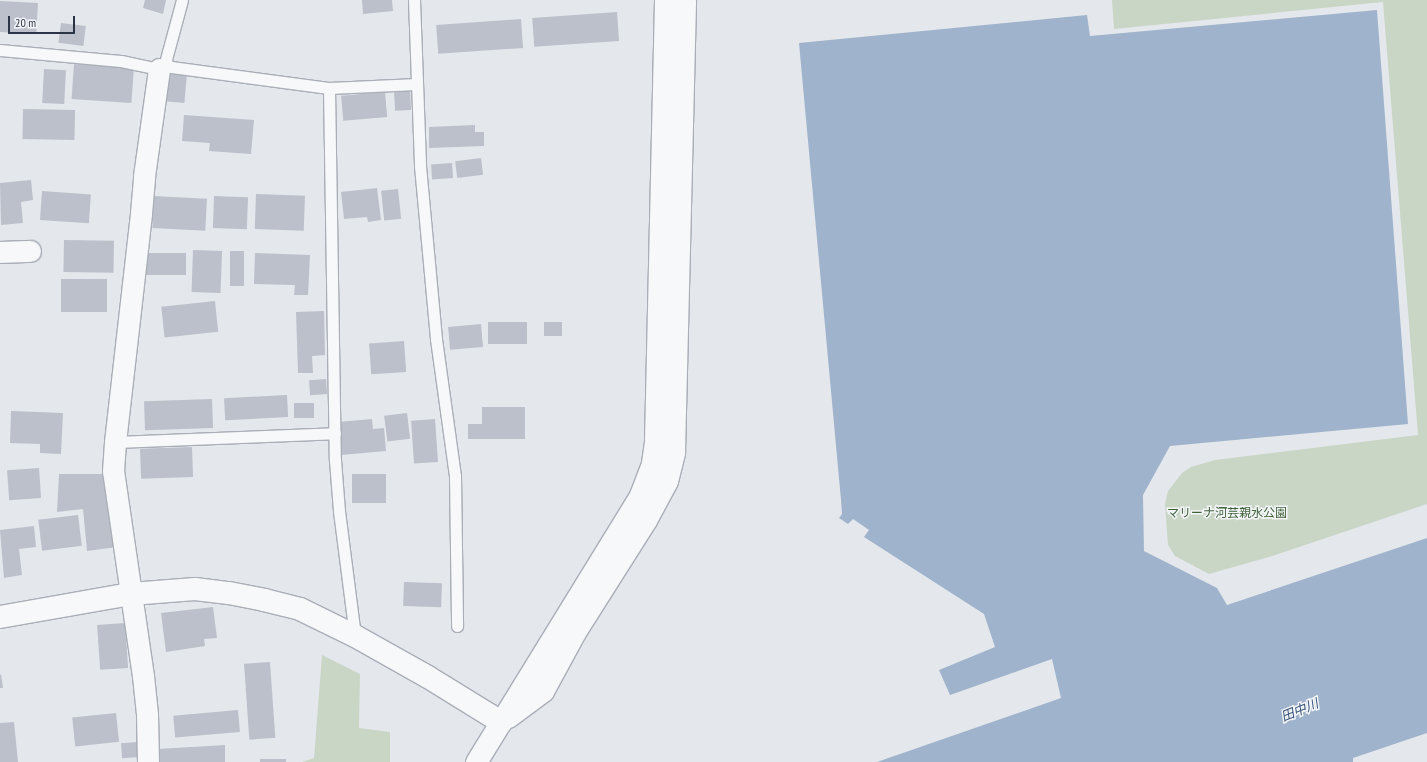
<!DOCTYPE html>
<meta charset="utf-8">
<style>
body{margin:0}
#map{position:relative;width:1427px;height:762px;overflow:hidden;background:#e4e7ec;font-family:"PT Sans Narrow","Noto Sans JP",sans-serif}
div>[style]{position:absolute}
.green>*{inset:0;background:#c9d6c5}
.water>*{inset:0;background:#9fb4cc}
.building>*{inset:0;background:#bbc0ca;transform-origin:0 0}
.roads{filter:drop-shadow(1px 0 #a9aeb7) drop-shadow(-1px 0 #a9aeb7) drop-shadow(0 1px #a9aeb7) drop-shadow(0 -1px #a9aeb7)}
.service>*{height:11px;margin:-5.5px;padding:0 5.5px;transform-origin:5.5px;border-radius:5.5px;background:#f7f8fa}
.minor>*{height:21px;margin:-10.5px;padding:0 10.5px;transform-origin:10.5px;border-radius:10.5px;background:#f7f8fa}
.tertiary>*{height:22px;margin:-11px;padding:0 11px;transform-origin:11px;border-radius:11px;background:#f7f8fa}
span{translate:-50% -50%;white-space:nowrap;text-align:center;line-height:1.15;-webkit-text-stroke:3px #f4f6f9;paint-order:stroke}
.park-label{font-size:12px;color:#3f6138}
.water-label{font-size:13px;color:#34527a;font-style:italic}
.scale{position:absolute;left:8px;top:16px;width:67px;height:18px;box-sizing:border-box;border:2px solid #2b3445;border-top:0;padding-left:5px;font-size:12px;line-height:14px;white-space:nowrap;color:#2b3445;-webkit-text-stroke:3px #f4f6f9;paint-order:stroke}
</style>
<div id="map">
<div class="green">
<div style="clip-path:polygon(1112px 0,1427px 0,1427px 504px,1269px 557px,1209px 574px,1175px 556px,1168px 545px,1165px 504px,1168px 491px,1182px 473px,1191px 467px,1215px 460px,1418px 435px,1383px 2px,1114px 29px)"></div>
<div style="clip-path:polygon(322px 655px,360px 674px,359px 728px,390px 732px,390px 762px,302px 762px,314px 758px)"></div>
</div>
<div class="water">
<div style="clip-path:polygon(1377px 10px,1408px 424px,1170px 446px,1143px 495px,1144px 551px,1217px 588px,1227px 605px,1427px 538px,1427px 733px,1353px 758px,1353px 762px,877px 762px,1061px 698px,1052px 659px,950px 695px,939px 670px,995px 647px,984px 614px,864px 537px,869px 530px,853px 519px,848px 524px,839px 518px,842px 514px,841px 500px,799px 43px,1087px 15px,1090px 36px)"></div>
</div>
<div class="building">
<div style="clip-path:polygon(145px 0,166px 0,163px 14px,143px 8px)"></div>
<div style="clip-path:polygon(362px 0,392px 0,393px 11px,363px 14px)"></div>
<div style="left:0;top:1px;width:38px;height:31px;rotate:3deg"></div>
<div style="left:617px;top:12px;width:29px;height:85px;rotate:86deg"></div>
<div style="left:521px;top:19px;width:29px;height:85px;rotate:86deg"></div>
<div style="left:61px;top:23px;width:25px;height:20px;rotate:7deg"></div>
<div style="left:74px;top:64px;width:60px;height:35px;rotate:4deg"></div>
<div style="left:44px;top:69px;width:22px;height:34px;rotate:3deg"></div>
<div style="left:164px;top:72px;width:23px;height:29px;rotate:5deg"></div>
<div style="left:410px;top:90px;width:20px;height:16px;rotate:87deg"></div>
<div style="left:385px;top:92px;width:25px;height:44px;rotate:85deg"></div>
<div style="left:23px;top:109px;width:52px;height:30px;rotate:1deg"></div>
<div style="clip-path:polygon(184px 115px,254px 120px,251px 154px,209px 151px,210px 143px,182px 141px)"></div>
<div style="clip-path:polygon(475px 125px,475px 132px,484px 132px,484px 146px,429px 148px,429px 127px)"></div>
<div style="left:481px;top:158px;width:17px;height:26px;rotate:83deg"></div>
<div style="left:452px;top:163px;width:15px;height:21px;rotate:86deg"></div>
<div style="clip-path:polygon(31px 180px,33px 200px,21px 202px,23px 223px,1px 225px,0 183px)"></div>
<div style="clip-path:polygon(377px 188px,381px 220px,368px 222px,367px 217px,344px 219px,341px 192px)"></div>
<div style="left:398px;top:189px;width:30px;height:17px;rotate:84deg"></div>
<div style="left:42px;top:191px;width:49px;height:29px;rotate:4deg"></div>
<div style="left:256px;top:194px;width:49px;height:35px;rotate:2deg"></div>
<div style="left:154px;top:196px;width:53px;height:32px;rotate:3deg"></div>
<div style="left:214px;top:196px;width:34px;height:32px;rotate:2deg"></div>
<div style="left:64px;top:240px;width:50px;height:32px;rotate:1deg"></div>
<div style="left:193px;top:250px;width:29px;height:42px;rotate:2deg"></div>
<div style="left:230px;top:251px;width:14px;height:35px"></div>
<div style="left:145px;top:253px;width:41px;height:22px"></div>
<div style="clip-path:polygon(255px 253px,310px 255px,308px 295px,294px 295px,295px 285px,254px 284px)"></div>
<div style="left:61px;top:279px;width:46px;height:33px"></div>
<div style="left:215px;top:301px;width:31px;height:54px;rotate:84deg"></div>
<div style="clip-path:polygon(324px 311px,325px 355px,312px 356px,313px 373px,298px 373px,296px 312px)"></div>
<div style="left:527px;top:322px;width:22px;height:39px;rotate:90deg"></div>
<div style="left:544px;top:322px;width:18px;height:14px"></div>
<div style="left:481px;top:324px;width:23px;height:33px;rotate:85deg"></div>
<div style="left:404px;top:341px;width:31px;height:35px;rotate:86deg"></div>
<div style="left:326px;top:379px;width:15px;height:17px;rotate:86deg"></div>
<div style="left:287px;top:395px;width:22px;height:63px;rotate:87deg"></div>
<div style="left:212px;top:399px;width:29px;height:68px;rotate:88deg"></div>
<div style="left:294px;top:403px;width:20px;height:15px"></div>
<div style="clip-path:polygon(482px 407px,525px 407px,525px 439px,468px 439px,468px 424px,482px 424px)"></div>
<div style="clip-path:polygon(11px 411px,63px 413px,61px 454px,40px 453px,40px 444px,10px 443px)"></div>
<div style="left:407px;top:413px;width:26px;height:23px;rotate:83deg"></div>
<div style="clip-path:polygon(372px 419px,373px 429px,384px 428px,386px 451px,341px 455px,338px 422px)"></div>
<div style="left:435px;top:419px;width:43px;height:24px;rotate:86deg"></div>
<div style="left:192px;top:447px;width:30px;height:52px;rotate:88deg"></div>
<div style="left:39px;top:468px;width:30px;height:32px;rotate:86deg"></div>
<div style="clip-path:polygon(59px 474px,108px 474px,117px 547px,87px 551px,83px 509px,57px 512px)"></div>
<div style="left:352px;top:474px;width:34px;height:29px"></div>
<div style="left:78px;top:515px;width:31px;height:40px;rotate:83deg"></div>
<div style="clip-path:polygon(34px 526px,36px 547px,19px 549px,22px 575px,4px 578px,0 530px)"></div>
<div style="left:404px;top:582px;width:38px;height:24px;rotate:2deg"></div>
<div style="clip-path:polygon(213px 607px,217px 638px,204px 639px,205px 646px,166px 652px,161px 613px)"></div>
<div style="left:125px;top:623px;width:45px;height:28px;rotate:86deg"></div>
<div style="left:270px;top:662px;width:76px;height:26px;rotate:86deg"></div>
<div style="clip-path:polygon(1px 674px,3px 688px,0 688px,0 675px)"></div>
<div style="left:238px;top:710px;width:22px;height:65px;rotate:85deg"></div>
<div style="left:116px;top:713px;width:29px;height:44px;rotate:84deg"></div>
<div style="clip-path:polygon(14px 722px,18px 762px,0 762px,0 723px)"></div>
<div style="left:138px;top:742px;width:15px;height:17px;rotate:86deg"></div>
<div style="clip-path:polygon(225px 745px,225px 762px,159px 762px,158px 749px)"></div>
<div style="left:260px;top:759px;width:26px;height:3px"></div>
</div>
<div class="roads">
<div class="service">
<div style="left:414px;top:0;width:166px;rotate:87.9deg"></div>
<div style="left:420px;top:166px;width:174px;rotate:84.7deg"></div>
<div style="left:436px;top:339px;width:138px;rotate:82.1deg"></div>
<div style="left:455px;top:476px;width:150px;rotate:89.2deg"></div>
<div style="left:0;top:50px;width:121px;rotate:5.2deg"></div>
<div style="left:121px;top:61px;width:39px;rotate:12deg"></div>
<div style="left:159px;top:69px;width:8px;rotate:-45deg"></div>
<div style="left:165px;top:63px;width:65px;rotate:-74.9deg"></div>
<div style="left:165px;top:63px;width:7px;rotate:34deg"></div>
<div style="left:171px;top:67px;width:159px;rotate:7.6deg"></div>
<div style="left:329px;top:88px;width:372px;rotate:89.1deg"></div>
<div style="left:335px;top:460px;width:51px;rotate:85.5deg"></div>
<div style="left:339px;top:511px;width:126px;rotate:82.7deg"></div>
<div style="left:329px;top:88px;width:88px;rotate:-2.6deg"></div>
<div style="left:115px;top:442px;width:220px;rotate:-2.3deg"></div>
</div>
<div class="minor">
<div style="left:0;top:252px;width:30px;rotate:-2deg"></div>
<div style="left:508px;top:717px;width:44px;rotate:-36.6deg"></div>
<div style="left:543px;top:691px;width:67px;rotate:-61.5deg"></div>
<div style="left:575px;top:632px;width:133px;rotate:-57.6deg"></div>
<div style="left:646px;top:520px;width:44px;rotate:-61.7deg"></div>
<div style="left:667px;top:481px;width:30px;rotate:-76deg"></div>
<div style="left:674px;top:452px;width:452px;rotate:-88.6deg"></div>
<div style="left:148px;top:762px;width:48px;rotate:-91.2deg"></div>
<div style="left:147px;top:714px;width:38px;rotate:-96deg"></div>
<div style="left:143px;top:676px;width:207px;rotate:-98.3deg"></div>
<div style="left:113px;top:471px;width:29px;rotate:-86deg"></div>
<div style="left:115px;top:442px;width:230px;rotate:-83.5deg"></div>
<div style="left:141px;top:213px;width:37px;rotate:-85deg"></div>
<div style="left:144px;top:176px;width:108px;rotate:-82deg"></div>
<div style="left:476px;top:762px;width:313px;rotate:-58.4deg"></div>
<div style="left:640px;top:495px;width:34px;rotate:-69deg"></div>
<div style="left:652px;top:463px;width:22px;rotate:-82deg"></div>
<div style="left:655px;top:441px;width:441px;rotate:-88.7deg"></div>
</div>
<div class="tertiary">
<div style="left:0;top:617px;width:133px;rotate:-10deg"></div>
<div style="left:131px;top:594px;width:64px;rotate:-4.5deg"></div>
<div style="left:195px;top:589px;width:34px;rotate:7deg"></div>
<div style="left:229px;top:593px;width:36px;rotate:11deg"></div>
<div style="left:264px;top:600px;width:37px;rotate:14deg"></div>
<div style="left:300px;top:609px;width:61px;rotate:26.1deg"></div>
<div style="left:355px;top:636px;width:84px;rotate:29.3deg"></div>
<div style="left:428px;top:677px;width:86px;rotate:31.7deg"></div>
</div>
</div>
<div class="park-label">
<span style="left:1227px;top:513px">マリーナ河芸親水公園</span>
</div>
<div class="water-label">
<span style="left:1300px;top:711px;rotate:-22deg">田中川</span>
</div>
<div class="scale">20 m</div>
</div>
